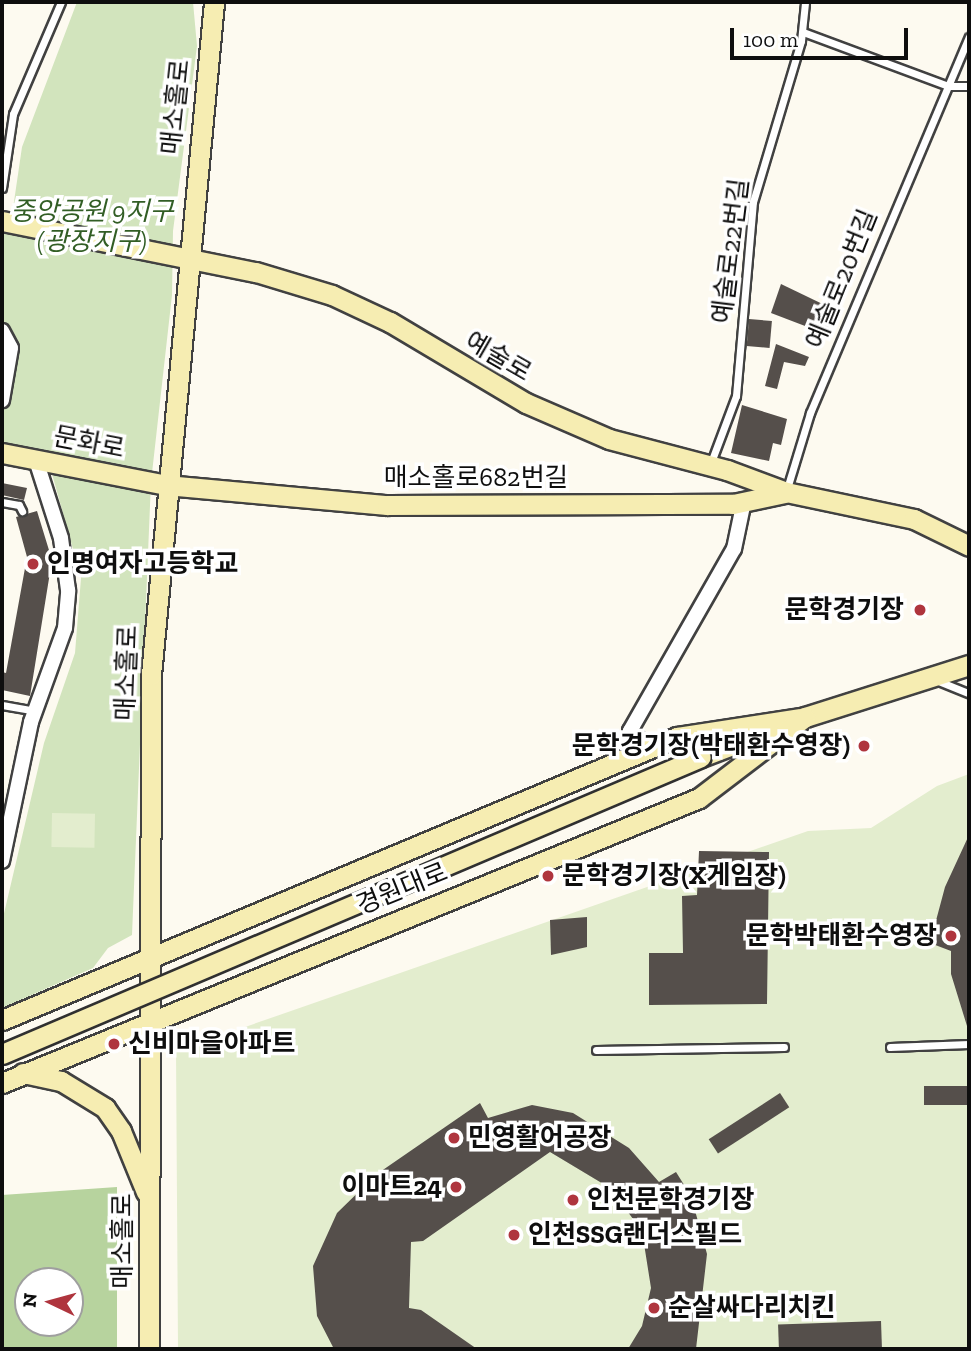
<!DOCTYPE html>
<meta charset="utf-8">
<style>
body{margin:0}
#map{position:relative;width:971px;height:1351px;overflow:hidden;background:#fdfaf0;font-family:"Zilla Slab","Noto Sans KR",serif}
div>[style]{position:absolute}
.green>*{inset:0;background:#d2e4bd}
.forest>*{inset:0;background:#b7d39e}
.pitch>*{inset:0;background:#e3edce;transform-origin:0 0}
.building>*{inset:0;background:#554f4b;transform-origin:0 0}
.roads{filter:drop-shadow(2px 0 #414141) drop-shadow(-2px 0 #414141) drop-shadow(0 2px #414141) drop-shadow(0 -2px #414141)}
.lane>*{height:7px;margin:-3.5px;padding:0 3.5px;transform-origin:3.5px;border-radius:3.5px;background:#fff}
.street>*{height:14px;margin:-7px;padding:0 7px;transform-origin:7px;border-radius:7px;background:#fff}
.secondary>*{height:19px;margin:-9.5px;padding:0 9.5px;transform-origin:9.5px;border-radius:9.5px;background:#f6edb2}
.bridges{filter:drop-shadow(2px 0 #303030) drop-shadow(-2px 0 #303030) drop-shadow(0 2px #303030) drop-shadow(0 -2px #303030)}
.secondary-bridge>*{height:19px;margin:-9.5px;padding:0 9.5px;transform-origin:9.5px;border-radius:9.5px;background:#f6edb2}
.dots>*{width:19px;height:19px;translate:-50% -50%;box-sizing:border-box;border:4px solid #fff;border-radius:50%}
span{translate:-50% -50%;white-space:nowrap;text-align:center;line-height:1.15;-webkit-text-stroke:7px #fff;paint-order:stroke}
.street-label{font-size:26px;color:#0e0e0e}
.park-label{font-size:26px;color:#325e25;font-style:italic}
.poi-label{font-size:26px;color:#0e0e0e;font-weight:700}
.left{translate:0 -50%;text-align:left}
.right{translate:-100% -50%;text-align:right}
.frame{position:absolute;inset:0;border:4px solid #0e0e0e;pointer-events:none}
.north{position:absolute;left:14px;top:1267px;width:70px;height:70px;box-sizing:border-box;background:#fff;border:2px solid #9f9f9f;border-radius:50%;rotate:275deg;font-size:19px;font-weight:700;line-height:28px;text-align:center;color:#0e0e0e}
.north::after{content:'';display:block;margin:auto;width:24px;height:32px;background:#af353e;clip-path:polygon(50% 0,100% 100%,50% 72%,0 100%)}
.scale{position:absolute;left:730px;top:28px;width:178px;height:32px;box-sizing:border-box;border:4px solid #0e0e0e;border-top:0;padding-left:9px;font-size:21px;line-height:24px;white-space:nowrap;color:#0e0e0e;-webkit-text-stroke:5px #fff;paint-order:stroke}
</style>
<div id="map">
<div class="green">
<div style="clip-path:polygon(77px 2px,193px 2px,197px 46px,173px 231px,172px 295px,151px 482px,132px 935px,108px 948px,93px 968px,2px 1008px,2px 922px,44px 743px,75px 653px,81px 578px,49px 463px,2px 453px,2px 221px,11px 222px,22px 147px)"></div>
</div>
<div class="forest">
<div style="clip-path:polygon(evenodd,117px 1187px,117px 1349px,2px 1349px,2px 1195px,117px 1187px,28px 1281px,70px 1281px,70px 1323px,28px 1323px,28px 1281px)"></div>
</div>
<div class="pitch">
<div style="clip-path:polygon(969px 774px,969px 1349px,178px 1349px,176px 1051px,808px 831px,871px 828px,937px 786px)"></div>
<div style="left:52px;top:813px;width:43px;height:34px;rotate:1deg"></div>
</div>
<div class="building">
<div style="clip-path:polygon(781px 284px,835px 310px,826px 334px,771px 313px)"></div>
<div style="left:749px;top:319px;width:23px;height:27px;rotate:5deg"></div>
<div style="clip-path:polygon(776px 344px,809px 357px,805px 366px,784px 362px,777px 389px,765px 386px)"></div>
<div style="clip-path:polygon(742px 405px,787px 419px,781px 445px,773px 443px,769px 461px,731px 453px)"></div>
<div style="clip-path:polygon(2px 483px,27px 488px,24px 500px,2px 495px)"></div>
<div style="clip-path:polygon(37px 511px,52px 560px,30px 696px,2px 690px,2px 672px,6px 673px,27px 557px,16px 517px)"></div>
<div style="clip-path:polygon(969px 835px,969px 1026px,967px 1026px,951px 974px,951px 951px,930px 943px,945px 887px)"></div>
<div style="clip-path:polygon(699px 851px,769px 852px,767px 1004px,649px 1005px,649px 953px,683px 953px,682px 896px,697px 895px)"></div>
<div style="clip-path:polygon(587px 917px,587px 947px,551px 955px,550px 920px)"></div>
<div style="left:969px;top:1086px;width:19px;height:45px;rotate:90deg"></div>
<div style="left:780px;top:1093px;width:17px;height:85px;rotate:57deg"></div>
<div style="clip-path:polygon(480px 1103px,488px 1118px,532px 1105px,573px 1113px,629px 1148px,659px 1182px,676px 1172px,691px 1196px,707px 1254px,696px 1349px,628px 1349px,642px 1326px,651px 1288px,642px 1231px,610px 1188px,550px 1152px,423px 1241px,411px 1242px,409px 1308px,421px 1310px,477px 1349px,334px 1349px,317px 1316px,313px 1266px,337px 1213px,377px 1174px)"></div>
<div style="left:881px;top:1321px;width:28px;height:103px;rotate:88deg"></div>
</div>
<div class="roads">
<div class="lane">
<div style="left:803px;top:32px;width:155px;rotate:20.4deg"></div>
<div style="left:948px;top:86px;width:21px"></div>
<div style="left:2px;top:188px;width:75px;rotate:-81.5deg"></div>
<div style="left:13px;top:114px;width:122px;rotate:-66.8deg"></div>
<div style="left:710px;top:465px;width:74px;rotate:-69.4deg"></div>
<div style="left:736px;top:396px;width:195px;rotate:-85deg"></div>
<div style="left:753px;top:202px;width:168px;rotate:-73.4deg"></div>
<div style="left:801px;top:41px;width:39px;rotate:-84deg"></div>
<div style="left:786px;top:492px;width:83px;rotate:-73.1deg"></div>
<div style="left:810px;top:413px;width:408px;rotate:-67.1deg"></div>
<div style="left:2px;top:502px;width:17px;rotate:10deg"></div>
<div style="left:19px;top:505px;width:7px;rotate:63deg"></div>
<div style="left:936px;top:680px;width:35px;rotate:22deg"></div>
<div style="left:2px;top:705px;width:34px;rotate:10deg"></div>
<div style="left:890px;top:1047px;width:79px;rotate:-2.2deg"></div>
<div style="left:596px;top:1050px;width:188px;rotate:-0.9deg"></div>
</div>
<div class="street">
<div style="left:2px;top:331px;width:19px;rotate:62deg"></div>
<div style="left:11px;top:348px;width:53px;rotate:99.8deg"></div>
<div style="left:650px;top:749px;width:27px;rotate:-138deg"></div>
<div style="left:630px;top:731px;width:210px;rotate:-60.3deg"></div>
<div style="left:734px;top:549px;width:49px;rotate:-78.2deg"></div>
<div style="left:2px;top:861px;width:142px;rotate:-78.2deg"></div>
<div style="left:31px;top:722px;width:100px;rotate:-70.1deg"></div>
<div style="left:65px;top:628px;width:38px;rotate:-85deg"></div>
<div style="left:68px;top:590px;width:52px;rotate:-97.7deg"></div>
<div style="left:61px;top:538px;width:82px;rotate:-107.8deg"></div>
</div>
<div class="secondary">
<div style="left:2px;top:221px;width:259px;rotate:11.4deg"></div>
<div style="left:256px;top:272px;width:79px;rotate:16.8deg"></div>
<div style="left:332px;top:295px;width:64px;rotate:25deg"></div>
<div style="left:390px;top:322px;width:158px;rotate:30.8deg"></div>
<div style="left:526px;top:403px;width:90px;rotate:23.4deg"></div>
<div style="left:609px;top:439px;width:122px;rotate:14.7deg"></div>
<div style="left:727px;top:470px;width:63px;rotate:20.4deg"></div>
<div style="left:786px;top:492px;width:131px;rotate:11.9deg"></div>
<div style="left:914px;top:519px;width:61px;rotate:26.1deg"></div>
<div style="left:2px;top:453px;width:167px;rotate:11deg"></div>
<div style="left:166px;top:485px;width:222px;rotate:5.2deg"></div>
<div style="left:387px;top:505px;width:346px;rotate:-0.2deg"></div>
<div style="left:733px;top:504px;width:53px;rotate:-11.9deg"></div>
<div style="left:701px;top:757px;width:111px;rotate:-21deg"></div>
<div style="left:805px;top:717px;width:172px;rotate:-17.6deg"></div>
<div style="left:2px;top:1020px;width:732px;rotate:-22.75deg"></div>
<div style="left:677px;top:737px;width:124px;rotate:-8.8deg"></div>
<div style="left:23px;top:1073px;width:39px;rotate:12deg"></div>
<div style="left:61px;top:1081px;width:52px;rotate:31.5deg"></div>
<div style="left:105px;top:1108px;width:28px;rotate:55deg"></div>
<div style="left:121px;top:1131px;width:66px;rotate:67.7deg"></div>
<div style="left:2px;top:1083px;width:753px;rotate:-22.24deg"></div>
<div style="left:699px;top:798px;width:133px;rotate:-37.4deg"></div>
<div style="left:149px;top:1349px;width:674px;rotate:-89.83deg"></div>
<div style="left:151px;top:675px;width:676px;rotate:-84.65deg"></div>
</div>
</div>
<div class="bridges">
<div class="secondary-bridge">
<div style="left:2px;top:1054px;width:759px;rotate:-23.02deg"></div>
</div>
</div>
<div class="dots">
<div style="left:33px;top:564px;background:#af353e"></div>
<div style="left:920px;top:610px;background:#af353e"></div>
<div style="left:864px;top:746px;background:#af353e"></div>
<div style="left:548px;top:876px;background:#af353e"></div>
<div style="left:951px;top:936px;background:#af353e"></div>
<div style="left:114px;top:1044px;background:#af353e"></div>
<div style="left:454px;top:1138px;background:#af353e"></div>
<div style="left:456px;top:1187px;background:#af353e"></div>
<div style="left:573px;top:1200px;background:#af353e"></div>
<div style="left:514px;top:1235px;background:#af353e"></div>
<div style="left:654px;top:1308px;background:#af353e"></div>
</div>
<div class="street-label">
<span style="left:176px;top:107px;rotate:-84deg">매소홀로</span>
<span style="left:731px;top:251px;rotate:-83deg">예술로22번길</span>
<span style="left:842px;top:279px;rotate:-68deg">예술로20번길</span>
<span style="left:498px;top:357px;rotate:30deg">예술로</span>
<span style="left:89px;top:443px;rotate:11deg">문화로</span>
<span style="left:476px;top:478px">매소홀로682번길</span>
<span style="left:127px;top:673px;rotate:-88deg">매소홀로</span>
<span style="left:402px;top:889px;rotate:-22deg">경원대로</span>
<span style="left:123px;top:1241px;rotate:-90deg">매소홀로</span>
</div>
<div class="park-label">
<span style="left:92px;top:227px">중앙공원 9지구<br>(광장지구)</span>
</div>
<div class="poi-label">
<span class="left" style="left:47px;top:564px">인명여자고등학교</span>
<span class="right" style="left:904px;top:610px">문학경기장</span>
<span class="right" style="left:850px;top:746px">문학경기장(박태환수영장)</span>
<span class="left" style="left:562px;top:876px">문학경기장(X게임장)</span>
<span class="right" style="left:937px;top:936px">문학박태환수영장</span>
<span class="left" style="left:128px;top:1044px">신비마을아파트</span>
<span class="left" style="left:468px;top:1138px">민영활어공장</span>
<span class="right" style="left:442px;top:1187px">이마트24</span>
<span class="left" style="left:587px;top:1200px">인천문학경기장</span>
<span class="left" style="left:528px;top:1235px">인천SSG랜더스필드</span>
<span class="left" style="left:668px;top:1308px">순살싸다리치킨</span>
</div>
<div class="frame"></div>
<div class="north">N</div>
<div class="scale">100 m</div>
</div>
